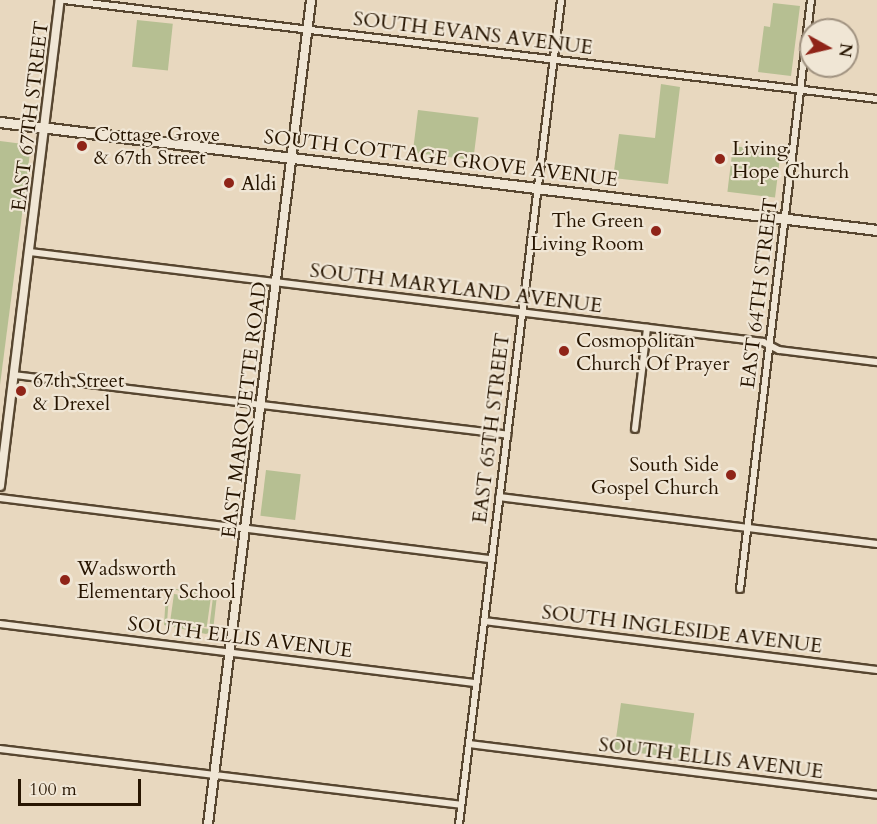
<!DOCTYPE html>
<style>
body{margin:0}
#map{position:relative;width:877px;height:824px;overflow:hidden;background:#e8d8bf;font-family:Cardo,serif}
div>[style]{position:absolute}
.green>*{inset:0;background:#b6bf92;transform-origin:0 0}
.roads{filter:drop-shadow(2px 0 #574630) drop-shadow(-2px 0 #574630) drop-shadow(0 2px #574630) drop-shadow(0 -2px #574630)}
.minor>*{height:6px;margin:-3px;padding:0 3px;transform-origin:3px;border-radius:3px;background:#f0e6d5}
.tertiary>*{height:8px;margin:-4px;padding:0 4px;transform-origin:4px;border-radius:4px;background:#f0e6d5}
.secondary>*{height:9px;margin:-4.5px;padding:0 4.5px;transform-origin:4.5px;border-radius:4.5px;background:#f0e6d5}
.dots>*{width:16px;height:16px;translate:-50% -50%;box-sizing:border-box;border:3px solid #f0e6d5;border-radius:50%}
span{translate:-50% -50%;white-space:nowrap;text-align:center;line-height:1.15;-webkit-text-stroke:4.5px #f0e6d5;paint-order:stroke}
.street-label{font-size:20px;color:#271501}
.poi-label{font-size:20px;color:#271501}
.left{translate:0 -50%;text-align:left}
.right{translate:-100% -50%;text-align:right}
.north{position:absolute;left:799px;top:18px;width:60px;height:60px;box-sizing:border-box;background:#f0e6d5;border:2px solid #a09280;border-radius:50%;rotate:98deg;font-size:16px;font-weight:700;line-height:24px;text-align:center;color:#271501}
.north::after{content:'';display:block;margin:auto;width:21px;height:27px;background:#8f2418;clip-path:polygon(50% 0,100% 100%,50% 72%,0 100%)}
.scale{position:absolute;left:18px;top:779px;width:123px;height:27px;box-sizing:border-box;border:3px solid #271501;border-top:0;padding-left:8px;font-size:18px;line-height:21px;white-space:nowrap;color:#271501;-webkit-text-stroke:4px #f0e6d5;paint-order:stroke}
</style>
<div id="map">
<div class="green">
<div style="clip-path:polygon(773px 3px,800px 6px,791px 76px,758px 72px,764px 26px,770px 27px)"></div>
<div style="left:137px;top:20px;width:36px;height:47px;rotate:6deg"></div>
<div style="clip-path:polygon(661px 84px,680px 87px,668px 184px,613px 178px,619px 134px,655px 138px)"></div>
<div style="left:418px;top:110px;width:61px;height:43px;rotate:7deg"></div>
<div style="clip-path:polygon(0 141px,31px 145px,0 385px)"></div>
<div style="left:733px;top:146px;width:48px;height:46px;rotate:7deg"></div>
<div style="left:266px;top:470px;width:35px;height:46px;rotate:7deg"></div>
<div style="clip-path:polygon(evenodd,170px 588px,217px 595px,213px 631px,206px 634px,164px 625px,166px 593px,170px 588px,176px 590px,213px 597px,209px 629px,167px 623px,169px 595px,176px 590px)"></div>
<div style="left:174px;top:594px;width:37px;height:28px;rotate:8deg"></div>
<div style="left:621px;top:703px;width:74px;height:47px;rotate:8deg"></div>
</div>
<div class="roads">
<div class="minor">
<div style="left:64px;top:0;width:819px;rotate:6.94deg"></div>
<div style="left:30px;top:252px;width:739px;rotate:7deg"></div>
<div style="left:763px;top:342px;width:18px;rotate:27deg"></div>
<div style="left:779px;top:350px;width:99px;rotate:7deg"></div>
<div style="left:14px;top:375px;width:497px;rotate:6.9deg"></div>
<div style="left:635px;top:429px;width:102px;rotate:-83.2deg"></div>
<div style="left:499px;top:497px;width:381px;rotate:7.1deg"></div>
<div style="left:0;top:498px;width:495px;rotate:7.1deg"></div>
<div style="left:740px;top:589px;width:593px;rotate:-83.13deg"></div>
<div style="left:484px;top:621px;width:396px;rotate:7.1deg"></div>
<div style="left:0;top:624px;width:480px;rotate:7.1deg"></div>
<div style="left:469px;top:744px;width:411px;rotate:7.1deg"></div>
<div style="left:0;top:749px;width:464px;rotate:6.9deg"></div>
<div style="left:459px;top:824px;width:830px;rotate:-82.94deg"></div>
</div>
<div class="tertiary">
<div style="left:0;top:486px;width:490px;rotate:-83deg"></div>
<div style="left:208px;top:824px;width:830px;rotate:-82.87deg"></div>
</div>
<div class="secondary">
<div style="left:0;top:122px;width:884px;rotate:7.02deg"></div>
</div>
</div>
<div class="dots">
<div style="left:82px;top:146px;background:#8f2418"></div>
<div style="left:720px;top:159px;background:#8f2418"></div>
<div style="left:229px;top:183px;background:#8f2418"></div>
<div style="left:656px;top:231px;background:#8f2418"></div>
<div style="left:564px;top:351px;background:#8f2418"></div>
<div style="left:21px;top:391px;background:#8f2418"></div>
<div style="left:731px;top:475px;background:#8f2418"></div>
<div style="left:65px;top:580px;background:#8f2418"></div>
</div>
<div class="street-label">
<span style="left:473px;top:33px;rotate:7deg">SOUTH EVANS AVENUE</span>
<span style="left:30px;top:116px;rotate:-83deg">EAST 67TH STREET</span>
<span style="left:441px;top:158px;rotate:7deg">SOUTH COTTAGE GROVE AVENUE</span>
<span style="left:456px;top:288px;rotate:7deg">SOUTH MARYLAND AVENUE</span>
<span style="left:759px;top:293px;rotate:-83deg">EAST 64TH STREET</span>
<span style="left:244px;top:410px;rotate:-83deg">EAST MARQUETTE ROAD</span>
<span style="left:491px;top:428px;rotate:-83deg">EAST 65TH STREET</span>
<span style="left:682px;top:629px;rotate:7deg">SOUTH INGLESIDE AVENUE</span>
<span style="left:240px;top:637px;rotate:7deg">SOUTH ELLIS AVENUE</span>
<span style="left:711px;top:758px;rotate:7deg">SOUTH ELLIS AVENUE</span>
</div>
<div class="poi-label">
<span class="left" style="left:94px;top:146px">Cottage Grove<br>&amp; 67th Street</span>
<span class="left" style="left:732px;top:160px">Living<br>Hope Church</span>
<span class="left" style="left:241px;top:183px">Aldi</span>
<span class="right" style="left:644px;top:232px">The Green<br>Living Room</span>
<span class="left" style="left:576px;top:352px">Cosmopolitan<br>Church Of Prayer</span>
<span class="left" style="left:33px;top:392px">67th Street<br>&amp; Drexel</span>
<span class="right" style="left:719px;top:476px">South Side<br>Gospel Church</span>
<span class="left" style="left:77px;top:580px">Wadsworth<br>Elementary School</span>
</div>
<div class="north">N</div>
<div class="scale">100 m</div>
</div>
